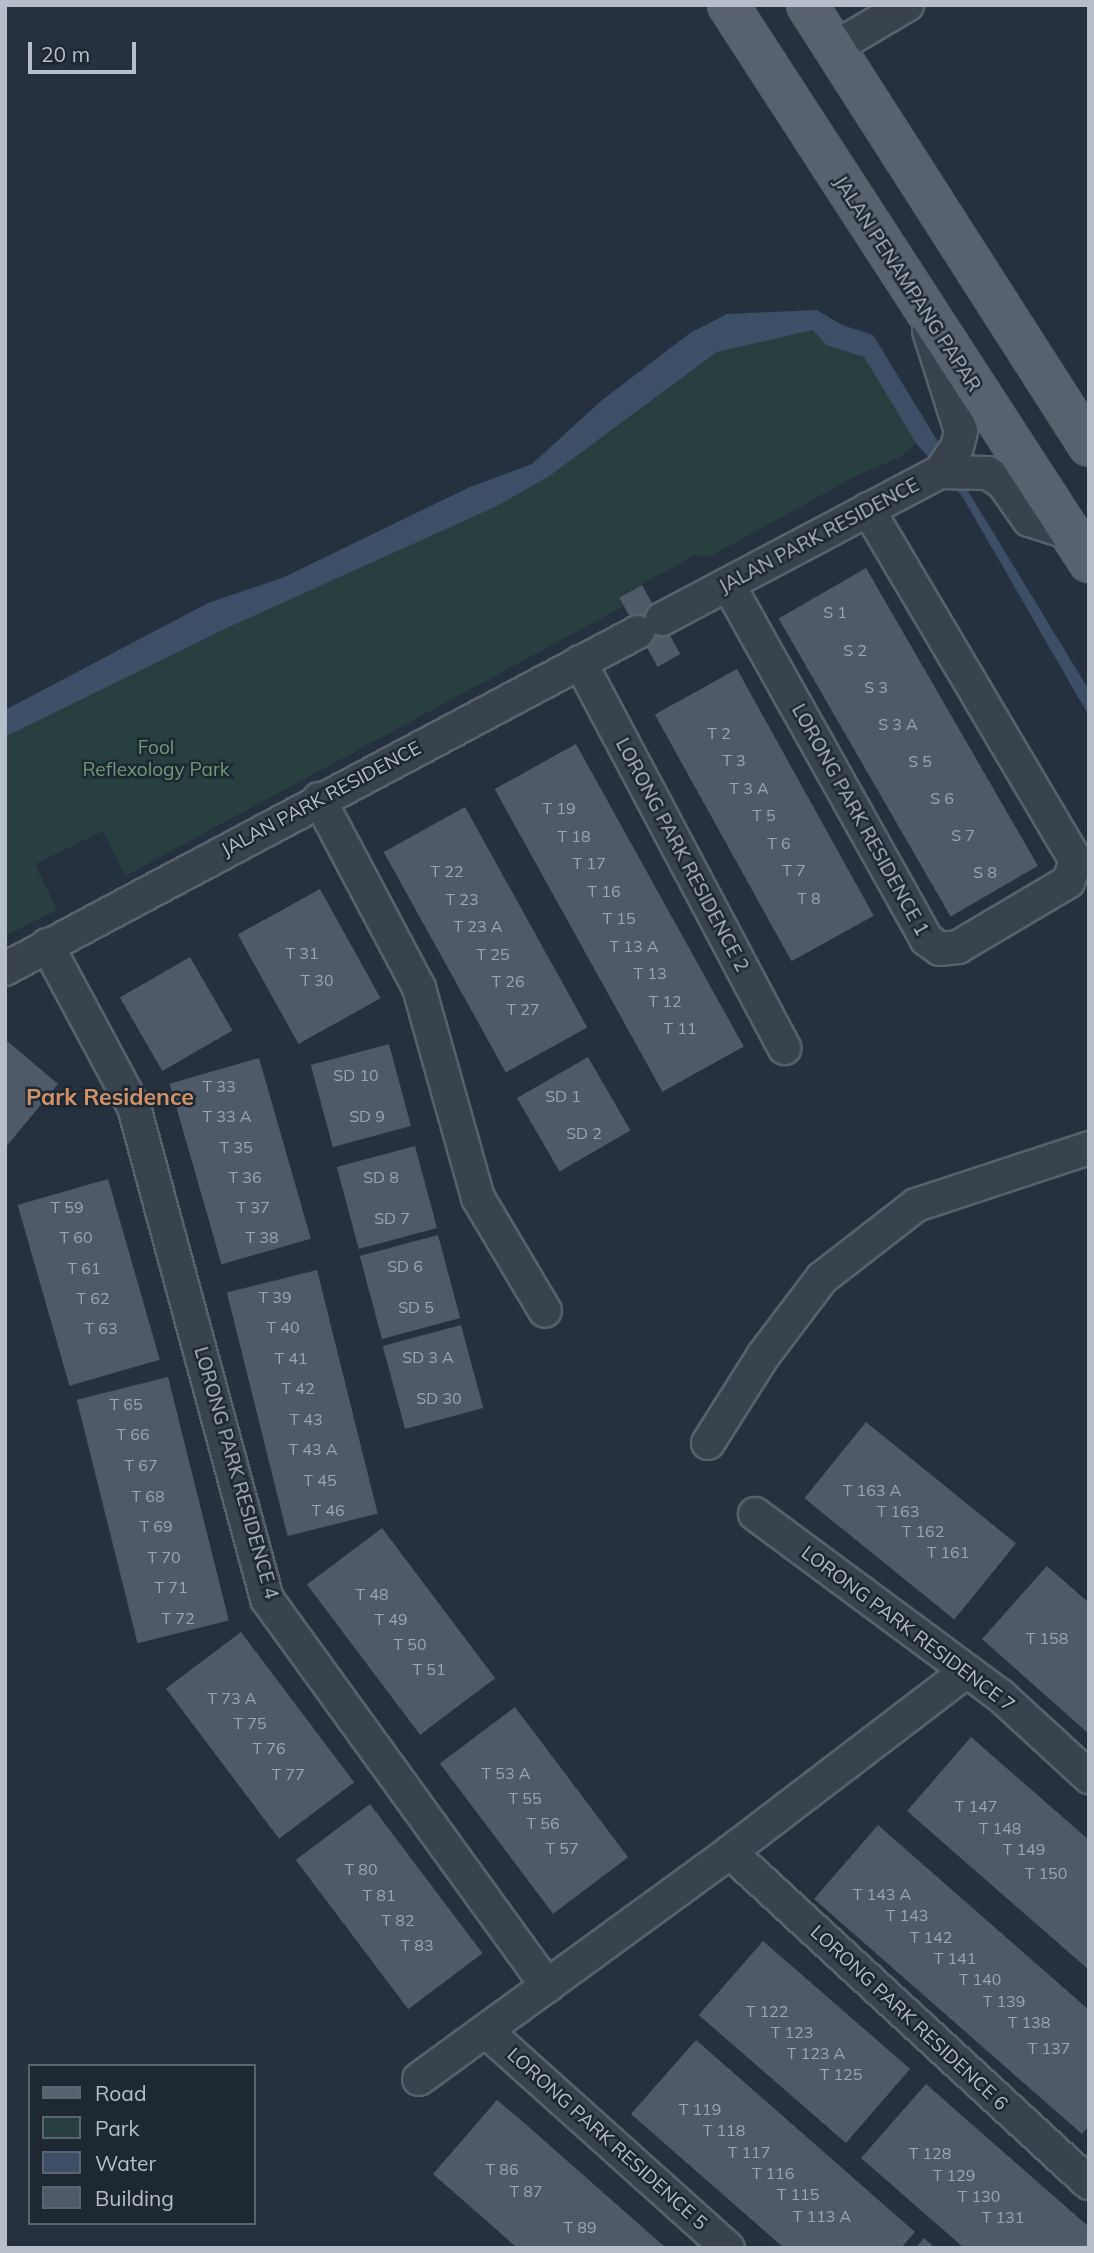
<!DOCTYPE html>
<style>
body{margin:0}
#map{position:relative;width:1094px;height:2253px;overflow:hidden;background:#25313e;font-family:Mulish,sans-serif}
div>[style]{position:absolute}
.green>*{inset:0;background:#283f40}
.water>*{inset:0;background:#3c4f66}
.building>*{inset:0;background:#4f5a69;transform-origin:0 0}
.roads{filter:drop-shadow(2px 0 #57616c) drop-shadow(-2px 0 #57616c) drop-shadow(0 2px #57616c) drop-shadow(0 -2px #57616c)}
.street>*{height:32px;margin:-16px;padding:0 16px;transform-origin:16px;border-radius:16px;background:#39434e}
.primary>*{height:38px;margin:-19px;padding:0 19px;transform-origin:19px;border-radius:19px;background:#58626e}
span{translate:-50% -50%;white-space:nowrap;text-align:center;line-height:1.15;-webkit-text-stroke:5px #1e2833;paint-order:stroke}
.number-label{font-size:16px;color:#9ca5b1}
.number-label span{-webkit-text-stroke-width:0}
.street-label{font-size:19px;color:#b6bec9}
.park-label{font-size:19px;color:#6e9976}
.quarter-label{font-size:23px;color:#d19268;font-weight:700}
.frame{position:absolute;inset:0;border:7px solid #b6bec9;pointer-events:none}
.legend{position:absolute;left:28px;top:2064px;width:228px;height:161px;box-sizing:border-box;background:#1e2833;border:2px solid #5b646f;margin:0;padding:9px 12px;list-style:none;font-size:21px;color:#b6bec9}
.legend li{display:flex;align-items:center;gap:14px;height:35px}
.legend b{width:35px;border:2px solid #5b646f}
.scale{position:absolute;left:28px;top:42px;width:108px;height:32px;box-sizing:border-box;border:4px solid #b6bec9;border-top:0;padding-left:9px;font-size:21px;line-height:24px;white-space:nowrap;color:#b6bec9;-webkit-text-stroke:5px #1e2833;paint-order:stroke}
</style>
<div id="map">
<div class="green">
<div style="clip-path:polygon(814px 330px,826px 345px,864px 357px,916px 443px,900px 457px,856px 476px,709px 557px,695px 555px,619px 597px,624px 606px,125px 876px,103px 831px,35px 864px,57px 910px,5px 936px,5px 737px,229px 627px,495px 507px,548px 477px,717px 352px)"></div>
</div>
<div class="water">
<div style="clip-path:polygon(817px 310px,842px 325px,873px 335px,1089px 690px,1089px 716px,962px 496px,916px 443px,864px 357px,826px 345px,813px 330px,717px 352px,548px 477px,495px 507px,229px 627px,5px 737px,5px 710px,208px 603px,282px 578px,470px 487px,532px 464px,601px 401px,690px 333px,727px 314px)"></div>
</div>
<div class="building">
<div style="left:866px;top:568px;width:344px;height:101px;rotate:60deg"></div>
<div style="left:642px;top:585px;width:79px;height:26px;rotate:61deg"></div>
<div style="left:737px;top:669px;width:282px;height:94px;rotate:61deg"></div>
<div style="left:576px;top:744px;width:346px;height:93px;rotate:61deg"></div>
<div style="left:465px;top:807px;width:252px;height:93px;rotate:61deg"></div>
<div style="left:320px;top:889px;width:125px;height:94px;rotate:61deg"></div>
<div style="left:190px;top:957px;width:85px;height:81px;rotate:60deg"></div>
<div style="clip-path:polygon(5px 1039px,58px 1084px,5px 1148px)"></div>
<div style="left:389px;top:1044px;width:85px;height:81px;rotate:75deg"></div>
<div style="left:588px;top:1057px;width:85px;height:82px;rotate:60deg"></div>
<div style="left:259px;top:1058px;width:188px;height:93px;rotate:74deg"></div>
<div style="left:415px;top:1146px;width:85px;height:81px;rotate:75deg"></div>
<div style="left:108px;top:1179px;width:188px;height:94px;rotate:74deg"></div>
<div style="left:438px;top:1235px;width:86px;height:81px;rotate:75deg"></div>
<div style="left:317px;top:1270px;width:251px;height:93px;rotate:76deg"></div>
<div style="left:461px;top:1325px;width:86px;height:81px;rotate:75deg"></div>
<div style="left:168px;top:1377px;width:251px;height:94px;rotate:76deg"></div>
<div style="left:866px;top:1422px;width:193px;height:98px;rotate:39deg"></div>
<div style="left:382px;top:1528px;width:188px;height:94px;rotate:53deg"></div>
<div style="clip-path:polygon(1047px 1566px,1089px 1603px,1089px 1734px,982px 1639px)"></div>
<div style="left:241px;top:1632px;width:188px;height:94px;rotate:53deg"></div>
<div style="left:515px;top:1707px;width:188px;height:94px;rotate:53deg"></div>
<div style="clip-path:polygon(971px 1737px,1089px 1840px,1089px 1970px,907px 1811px)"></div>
<div style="left:370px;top:1804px;width:187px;height:93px;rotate:53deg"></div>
<div style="clip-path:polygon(878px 1825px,1089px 2010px,1089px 2126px,1082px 2134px,814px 1899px)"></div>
<div style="left:763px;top:1941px;width:195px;height:98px;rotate:41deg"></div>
<div style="clip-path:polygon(696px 2040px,915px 2232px,901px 2248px,784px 2248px,631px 2114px)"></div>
<div style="clip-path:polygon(926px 2084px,1089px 2227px,1089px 2248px,964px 2248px,861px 2158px)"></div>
<div style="clip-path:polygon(497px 2100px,522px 2121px,666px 2248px,517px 2248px,506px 2238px,433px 2174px)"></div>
<div style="clip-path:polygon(924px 2238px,935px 2248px,916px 2248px)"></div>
</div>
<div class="roads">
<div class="street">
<div style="left:834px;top:48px;width:85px;rotate:-30.5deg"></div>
<div style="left:929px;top:331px;width:105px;rotate:72.3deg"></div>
<div style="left:961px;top:431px;width:16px;rotate:104deg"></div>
<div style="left:957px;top:447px;width:30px;rotate:124deg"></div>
<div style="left:728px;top:584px;width:406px;rotate:60.8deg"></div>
<div style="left:926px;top:939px;width:17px;rotate:36deg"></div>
<div style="left:940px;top:949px;width:18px;rotate:-6deg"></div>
<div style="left:958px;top:947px;width:128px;rotate:-30.6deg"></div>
<div style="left:1068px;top:882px;width:22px;rotate:-69deg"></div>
<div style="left:1076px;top:861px;width:409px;rotate:-120.6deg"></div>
<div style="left:662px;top:619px;width:314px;rotate:-27.9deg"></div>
<div style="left:940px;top:472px;width:48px;rotate:1.2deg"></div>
<div style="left:988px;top:473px;width:18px;rotate:34deg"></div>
<div style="left:1003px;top:483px;width:45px;rotate:54.9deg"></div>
<div style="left:1029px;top:520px;width:43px;rotate:17.6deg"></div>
<div style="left:580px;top:662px;width:437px;rotate:62.1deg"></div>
<div style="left:319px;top:799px;width:214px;rotate:62.1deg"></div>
<div style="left:419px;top:988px;width:218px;rotate:74.3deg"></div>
<div style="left:478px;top:1198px;width:131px;rotate:59.3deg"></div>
<div style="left:47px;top:945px;width:184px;rotate:61.8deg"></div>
<div style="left:134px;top:1107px;width:510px;rotate:74.87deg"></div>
<div style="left:267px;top:1599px;width:478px;rotate:54.1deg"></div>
<div style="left:5px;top:969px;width:717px;rotate:-28.03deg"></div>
<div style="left:708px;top:1443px;width:103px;rotate:-57.7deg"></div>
<div style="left:763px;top:1356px;width:98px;rotate:-52.9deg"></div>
<div style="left:822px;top:1278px;width:119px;rotate:-37.8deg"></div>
<div style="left:916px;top:1205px;width:182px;rotate:-18.2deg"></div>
<div style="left:755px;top:1514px;width:306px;rotate:36.5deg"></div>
<div style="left:1001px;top:1696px;width:120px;rotate:42.6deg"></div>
<div style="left:730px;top:1852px;width:488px;rotate:42.7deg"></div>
<div style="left:486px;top:2031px;width:325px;rotate:41.9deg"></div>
<div style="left:419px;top:2079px;width:385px;rotate:-36.1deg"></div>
<div style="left:730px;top:1852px;width:295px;rotate:-37.4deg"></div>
</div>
<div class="primary">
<div style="left:728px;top:5px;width:664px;rotate:57.05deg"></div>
<div style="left:807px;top:5px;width:523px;rotate:57.4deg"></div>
</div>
</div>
<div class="number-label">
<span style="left:835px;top:612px">S 1</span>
<span style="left:855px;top:650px">S 2</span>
<span style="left:876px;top:687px">S 3</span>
<span style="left:898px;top:724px">S 3 A</span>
<span style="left:719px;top:733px">T 2</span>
<span style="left:734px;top:760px">T 3</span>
<span style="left:920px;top:761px">S 5</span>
<span style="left:749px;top:788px">T 3 A</span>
<span style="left:942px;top:798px">S 6</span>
<span style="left:559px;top:808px">T 19</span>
<span style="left:764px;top:815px">T 5</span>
<span style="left:963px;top:835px">S 7</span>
<span style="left:574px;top:836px">T 18</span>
<span style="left:779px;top:843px">T 6</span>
<span style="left:589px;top:863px">T 17</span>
<span style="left:794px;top:870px">T 7</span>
<span style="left:447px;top:871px">T 22</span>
<span style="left:985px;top:872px">S 8</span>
<span style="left:604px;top:891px">T 16</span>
<span style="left:809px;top:898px">T 8</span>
<span style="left:462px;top:899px">T 23</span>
<span style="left:619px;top:918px">T 15</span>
<span style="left:478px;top:926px">T 23 A</span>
<span style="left:634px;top:946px">T 13 A</span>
<span style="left:302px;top:953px">T 31</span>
<span style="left:493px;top:954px">T 25</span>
<span style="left:650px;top:973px">T 13</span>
<span style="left:317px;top:980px">T 30</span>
<span style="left:508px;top:981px">T 26</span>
<span style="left:665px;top:1001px">T 12</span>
<span style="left:523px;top:1009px">T 27</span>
<span style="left:680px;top:1028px">T 11</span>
<span style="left:356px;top:1075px">SD 10</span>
<span style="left:219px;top:1086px">T 33</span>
<span style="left:563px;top:1096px">SD 1</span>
<span style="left:227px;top:1116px">T 33 A</span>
<span style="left:367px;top:1116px">SD 9</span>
<span style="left:584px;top:1133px">SD 2</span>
<span style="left:236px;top:1147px">T 35</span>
<span style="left:245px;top:1177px">T 36</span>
<span style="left:381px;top:1177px">SD 8</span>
<span style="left:67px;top:1207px">T 59</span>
<span style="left:253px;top:1207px">T 37</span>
<span style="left:392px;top:1218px">SD 7</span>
<span style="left:76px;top:1237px">T 60</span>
<span style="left:262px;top:1237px">T 38</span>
<span style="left:405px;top:1266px">SD 6</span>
<span style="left:84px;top:1268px">T 61</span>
<span style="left:275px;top:1297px">T 39</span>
<span style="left:93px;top:1298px">T 62</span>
<span style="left:416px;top:1307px">SD 5</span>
<span style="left:283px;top:1327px">T 40</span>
<span style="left:101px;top:1328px">T 63</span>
<span style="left:428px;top:1357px">SD 3 A</span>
<span style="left:291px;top:1358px">T 41</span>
<span style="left:298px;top:1388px">T 42</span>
<span style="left:439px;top:1398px">SD 30</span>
<span style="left:126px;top:1404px">T 65</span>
<span style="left:306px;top:1419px">T 43</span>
<span style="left:133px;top:1434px">T 66</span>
<span style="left:313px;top:1449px">T 43 A</span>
<span style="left:141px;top:1465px">T 67</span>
<span style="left:320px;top:1480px">T 45</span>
<span style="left:872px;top:1490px">T 163 A</span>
<span style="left:148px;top:1496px">T 68</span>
<span style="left:328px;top:1510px">T 46</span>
<span style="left:898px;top:1511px">T 163</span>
<span style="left:156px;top:1526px">T 69</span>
<span style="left:923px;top:1531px">T 162</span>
<span style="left:948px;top:1552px">T 161</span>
<span style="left:164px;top:1557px">T 70</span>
<span style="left:171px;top:1587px">T 71</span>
<span style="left:372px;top:1594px">T 48</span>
<span style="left:178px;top:1618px">T 72</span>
<span style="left:391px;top:1619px">T 49</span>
<span style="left:1047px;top:1638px">T 158</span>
<span style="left:410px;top:1644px">T 50</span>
<span style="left:429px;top:1669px">T 51</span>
<span style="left:232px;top:1698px">T 73 A</span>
<span style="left:250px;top:1723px">T 75</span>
<span style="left:269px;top:1748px">T 76</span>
<span style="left:506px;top:1773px">T 53 A</span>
<span style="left:288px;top:1774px">T 77</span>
<span style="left:525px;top:1798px">T 55</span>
<span style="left:976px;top:1806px">T 147</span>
<span style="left:543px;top:1823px">T 56</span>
<span style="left:1000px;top:1828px">T 148</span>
<span style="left:562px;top:1848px">T 57</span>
<span style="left:1024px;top:1849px">T 149</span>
<span style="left:361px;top:1869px">T 80</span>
<span style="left:1046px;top:1873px">T 150</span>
<span style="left:882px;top:1894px">T 143 A</span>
<span style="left:379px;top:1895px">T 81</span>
<span style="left:907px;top:1915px">T 143</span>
<span style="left:398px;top:1920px">T 82</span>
<span style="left:931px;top:1937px">T 142</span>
<span style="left:417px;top:1945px">T 83</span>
<span style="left:955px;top:1958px">T 141</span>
<span style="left:980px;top:1979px">T 140</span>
<span style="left:1004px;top:2001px">T 139</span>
<span style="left:767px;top:2011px">T 122</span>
<span style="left:1029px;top:2022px">T 138</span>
<span style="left:792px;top:2032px">T 123</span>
<span style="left:1049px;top:2048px">T 137</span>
<span style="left:816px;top:2053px">T 123 A</span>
<span style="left:841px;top:2074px">T 125</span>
<span style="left:700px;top:2109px">T 119</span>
<span style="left:724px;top:2130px">T 118</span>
<span style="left:749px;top:2152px">T 117</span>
<span style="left:930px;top:2153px">T 128</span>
<span style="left:502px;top:2169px">T 86</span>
<span style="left:773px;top:2173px">T 116</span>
<span style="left:954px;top:2175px">T 129</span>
<span style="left:526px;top:2191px">T 87</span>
<span style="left:798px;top:2194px">T 115</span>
<span style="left:979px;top:2196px">T 130</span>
<span style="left:822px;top:2216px">T 113 A</span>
<span style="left:1003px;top:2217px">T 131</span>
<span style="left:580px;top:2227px">T 89</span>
</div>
<div class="street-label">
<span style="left:907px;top:284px;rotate:57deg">JALAN PENAMPANG PAPAR</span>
<span style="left:819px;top:536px;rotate:-28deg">JALAN PARK RESIDENCE</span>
<span style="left:321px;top:799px;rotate:-28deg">JALAN PARK RESIDENCE</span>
<span style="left:860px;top:820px;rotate:61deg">LORONG PARK RESIDENCE 1</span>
<span style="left:682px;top:855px;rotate:62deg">LORONG PARK RESIDENCE 2</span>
<span style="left:236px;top:1473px;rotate:74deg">LORONG PARK RESIDENCE 4</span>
<span style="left:908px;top:1629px;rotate:37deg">LORONG PARK RESIDENCE 7</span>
<span style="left:909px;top:2018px;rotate:43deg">LORONG PARK RESIDENCE 6</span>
<span style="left:607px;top:2139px;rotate:42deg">LORONG PARK RESIDENCE 5</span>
</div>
<div class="park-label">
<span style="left:156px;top:759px">Fool<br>Reflexology Park</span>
</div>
<div class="quarter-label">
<span style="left:110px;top:1097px">Park Residence</span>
</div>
<div class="frame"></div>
<ul class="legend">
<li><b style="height:9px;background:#58626e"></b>Road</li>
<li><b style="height:19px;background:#283f40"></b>Park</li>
<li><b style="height:19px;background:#3c4f66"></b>Water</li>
<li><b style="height:19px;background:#4f5a69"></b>Building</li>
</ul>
<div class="scale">20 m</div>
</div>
